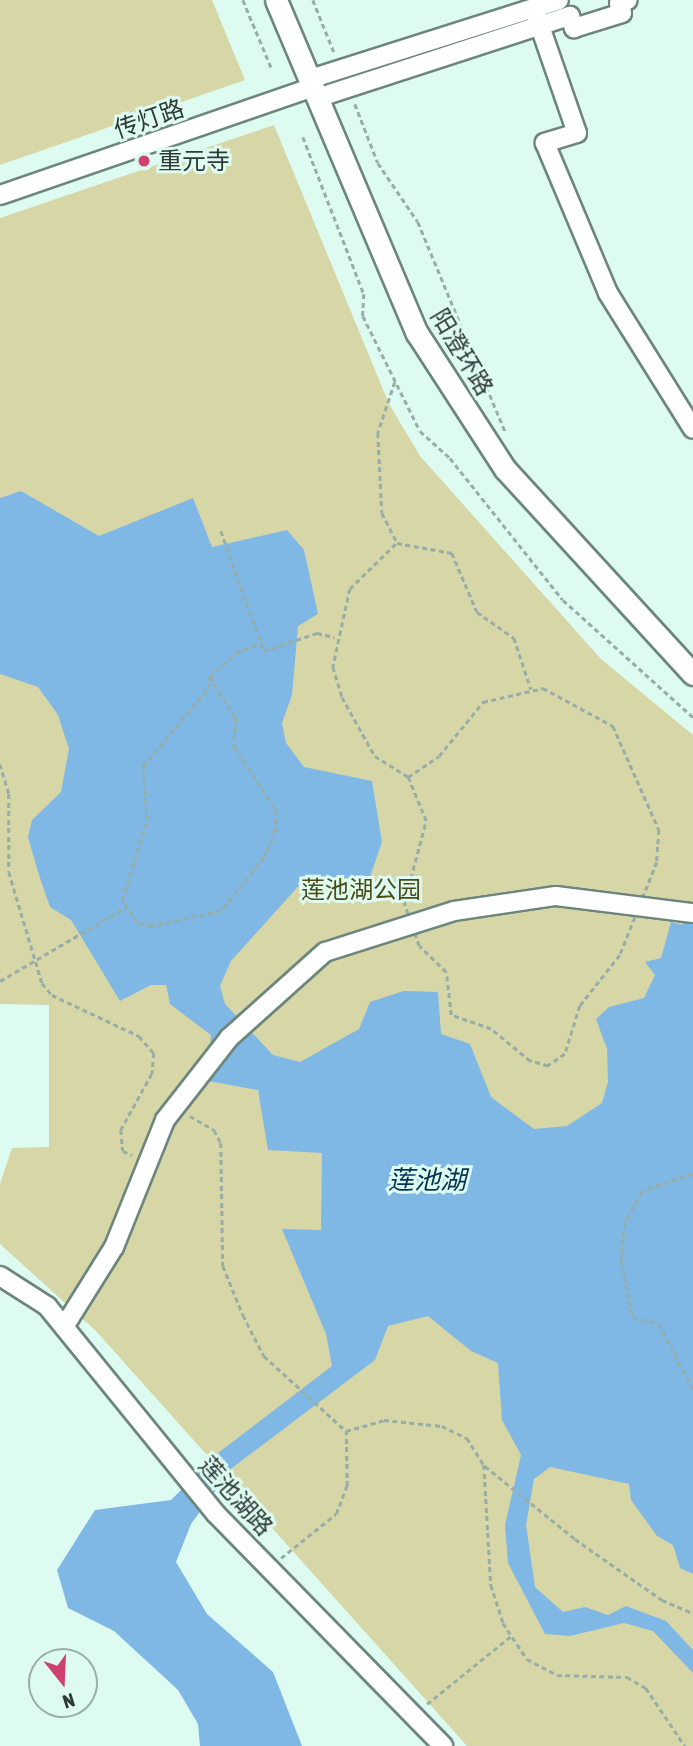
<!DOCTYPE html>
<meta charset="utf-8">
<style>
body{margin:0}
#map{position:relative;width:693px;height:1746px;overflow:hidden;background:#defbf2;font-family:"Asap Condensed","Noto Sans SC",sans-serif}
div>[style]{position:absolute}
.green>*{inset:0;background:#d7d6a6}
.water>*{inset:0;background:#7fb8e5}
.canal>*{height:18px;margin:-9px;padding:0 9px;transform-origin:9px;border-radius:9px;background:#7fb8e5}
.path>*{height:2.5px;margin-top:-1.25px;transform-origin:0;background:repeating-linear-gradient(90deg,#97ada7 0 5px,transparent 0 8.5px)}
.roads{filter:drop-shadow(2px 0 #6c867e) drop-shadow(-2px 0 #6c867e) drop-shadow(0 2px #6c867e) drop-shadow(0 -2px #6c867e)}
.minor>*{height:18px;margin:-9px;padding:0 9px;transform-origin:9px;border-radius:9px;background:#fff}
.major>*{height:21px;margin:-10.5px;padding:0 10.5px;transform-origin:10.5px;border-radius:10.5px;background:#fff}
.dots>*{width:19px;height:19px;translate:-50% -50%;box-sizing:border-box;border:4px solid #defbf2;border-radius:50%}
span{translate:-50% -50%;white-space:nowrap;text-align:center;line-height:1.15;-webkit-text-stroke:6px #defbf2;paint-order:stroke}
.street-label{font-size:24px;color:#2f3a37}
.poi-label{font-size:24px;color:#2f3a37}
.left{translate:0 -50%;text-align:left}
.park-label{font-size:24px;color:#4c4a16}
.water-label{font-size:26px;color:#053351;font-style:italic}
.north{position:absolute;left:28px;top:1648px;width:70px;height:70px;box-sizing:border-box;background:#defbf2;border:2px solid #98aea7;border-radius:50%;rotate:162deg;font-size:19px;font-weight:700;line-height:28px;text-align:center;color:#2f3a37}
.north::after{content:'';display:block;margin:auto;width:24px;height:32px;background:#ce4170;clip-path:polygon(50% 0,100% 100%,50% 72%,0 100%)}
</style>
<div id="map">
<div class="green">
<div style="clip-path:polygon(0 0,212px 0,245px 80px,0 165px)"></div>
<div style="clip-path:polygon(274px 125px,389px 404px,420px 456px,601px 659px,693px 735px,693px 1746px,467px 1746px,96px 1331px,0 1244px,0 1184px,12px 1148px,49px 1147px,49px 1005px,0 1004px,0 218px)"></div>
</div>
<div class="water">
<div style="clip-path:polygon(21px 491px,99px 536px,193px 498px,212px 547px,287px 530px,304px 550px,318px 614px,298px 626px,292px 695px,282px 723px,286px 743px,304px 767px,372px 781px,382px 842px,370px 877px,304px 880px,231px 961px,220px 986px,225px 1004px,273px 1055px,300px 1062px,359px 1029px,370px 1002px,404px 991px,438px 992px,441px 1034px,470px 1044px,491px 1097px,534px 1129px,567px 1126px,602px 1103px,608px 1082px,607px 1049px,596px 1019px,609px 1007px,644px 998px,655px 975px,645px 962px,661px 958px,671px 922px,693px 928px,693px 1574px,680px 1568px,673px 1545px,657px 1536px,631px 1500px,629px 1484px,550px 1467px,534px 1479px,526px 1525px,535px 1587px,563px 1612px,585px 1607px,608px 1615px,626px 1606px,666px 1621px,693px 1650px,693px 1673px,653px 1631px,624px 1623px,570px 1636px,545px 1634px,508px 1563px,505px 1525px,521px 1455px,502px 1420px,498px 1363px,471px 1351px,428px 1316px,388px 1326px,375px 1360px,232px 1468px,191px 1524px,176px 1562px,207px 1614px,273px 1672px,302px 1746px,200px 1746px,198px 1724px,178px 1690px,114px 1631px,68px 1608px,57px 1570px,95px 1510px,171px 1500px,218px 1453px,332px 1366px,326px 1334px,282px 1229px,321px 1230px,322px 1153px,268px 1150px,258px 1090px,208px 1081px,211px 1035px,170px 1004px,166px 985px,151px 985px,120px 1001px,71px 920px,50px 907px,38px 872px,28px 837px,32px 820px,61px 792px,69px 749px,58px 715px,38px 687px,0 674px,0 498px)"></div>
</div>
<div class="canal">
<div style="left:690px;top:928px;width:7px;rotate:-63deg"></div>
</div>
<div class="path">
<div style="left:243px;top:0;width:73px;rotate:67.3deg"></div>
<div style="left:313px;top:0;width:56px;rotate:68deg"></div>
<div style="left:355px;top:104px;width:63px;rotate:68.7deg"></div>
<div style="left:378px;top:163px;width:71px;rotate:55.9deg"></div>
<div style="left:418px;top:222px;width:229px;rotate:67.4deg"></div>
<div style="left:303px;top:137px;width:168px;rotate:68.8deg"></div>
<div style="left:364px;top:294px;width:22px;rotate:93deg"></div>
<div style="left:363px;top:316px;width:128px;rotate:63.6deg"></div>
<div style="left:420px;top:431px;width:40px;rotate:42deg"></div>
<div style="left:450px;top:458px;width:181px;rotate:51.5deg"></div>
<div style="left:563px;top:600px;width:175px;rotate:42deg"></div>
<div style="left:395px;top:382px;width:54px;rotate:108.4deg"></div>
<div style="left:378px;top:433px;width:80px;rotate:87.1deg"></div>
<div style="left:382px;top:513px;width:34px;rotate:63deg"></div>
<div style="left:397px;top:543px;width:56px;rotate:10.3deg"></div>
<div style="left:452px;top:553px;width:64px;rotate:67deg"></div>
<div style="left:477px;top:612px;width:45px;rotate:35.1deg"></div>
<div style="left:514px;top:638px;width:54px;rotate:71.6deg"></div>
<div style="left:221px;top:531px;width:127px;rotate:70.3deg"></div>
<div style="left:264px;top:651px;width:56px;rotate:-18.8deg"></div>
<div style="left:317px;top:633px;width:18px;rotate:13deg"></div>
<div style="left:396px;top:544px;width:64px;rotate:135.6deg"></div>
<div style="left:350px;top:589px;width:80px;rotate:102.3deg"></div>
<div style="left:333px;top:667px;width:31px;rotate:73deg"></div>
<div style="left:342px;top:697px;width:68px;rotate:60.8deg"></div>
<div style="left:375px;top:756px;width:39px;rotate:32deg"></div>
<div style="left:210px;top:677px;width:49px;rotate:57.6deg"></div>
<div style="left:236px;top:718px;width:28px;rotate:94deg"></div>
<div style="left:234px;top:746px;width:77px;rotate:56.7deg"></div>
<div style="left:276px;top:810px;width:20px;rotate:90deg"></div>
<div style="left:276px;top:830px;width:30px;rotate:113deg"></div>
<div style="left:264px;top:858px;width:68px;rotate:129.1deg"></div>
<div style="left:221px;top:911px;width:70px;rotate:167.6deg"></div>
<div style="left:153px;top:926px;width:16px;rotate:-169deg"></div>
<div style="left:137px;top:923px;width:27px;rotate:-124deg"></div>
<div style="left:122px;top:901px;width:85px;rotate:-72.8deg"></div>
<div style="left:147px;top:820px;width:54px;rotate:-94.2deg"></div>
<div style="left:143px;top:766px;width:101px;rotate:-49.8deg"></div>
<div style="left:208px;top:689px;width:12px;rotate:-81deg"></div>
<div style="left:210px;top:677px;width:35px;rotate:-43deg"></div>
<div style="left:236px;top:653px;width:27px;rotate:-22deg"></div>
<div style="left:543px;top:688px;width:80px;rotate:28.5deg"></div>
<div style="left:613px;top:726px;width:114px;rotate:66.1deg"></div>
<div style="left:659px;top:830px;width:32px;rotate:94deg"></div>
<div style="left:657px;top:862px;width:100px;rotate:111.7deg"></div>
<div style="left:620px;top:955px;width:65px;rotate:128.1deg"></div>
<div style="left:580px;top:1006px;width:50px;rotate:107.4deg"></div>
<div style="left:565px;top:1054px;width:21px;rotate:145deg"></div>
<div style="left:548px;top:1066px;width:19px;rotate:-164deg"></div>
<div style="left:530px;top:1061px;width:50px;rotate:-140.6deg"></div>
<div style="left:491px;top:1029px;width:42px;rotate:-160.7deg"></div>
<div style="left:451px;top:1015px;width:43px;rotate:-96.6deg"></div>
<div style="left:446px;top:972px;width:37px;rotate:-136deg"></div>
<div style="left:419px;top:946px;width:46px;rotate:-109.2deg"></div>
<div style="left:404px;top:903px;width:85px;rotate:-75deg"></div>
<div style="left:426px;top:821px;width:48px;rotate:-112.2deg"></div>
<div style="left:408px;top:777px;width:37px;rotate:-34deg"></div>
<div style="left:439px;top:756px;width:70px;rotate:-50.8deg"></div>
<div style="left:483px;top:702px;width:62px;rotate:-13.1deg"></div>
<div style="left:0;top:764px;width:31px;rotate:73deg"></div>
<div style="left:9px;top:794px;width:78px;rotate:90deg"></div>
<div style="left:9px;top:872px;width:116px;rotate:73.4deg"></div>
<div style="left:42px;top:983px;width:16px;rotate:50deg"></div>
<div style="left:52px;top:995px;width:96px;rotate:25.2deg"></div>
<div style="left:139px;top:1036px;width:23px;rotate:49deg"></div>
<div style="left:154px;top:1053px;width:21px;rotate:95deg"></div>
<div style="left:152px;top:1074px;width:64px;rotate:119deg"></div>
<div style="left:121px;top:1130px;width:21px;rotate:85deg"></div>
<div style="left:123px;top:1151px;width:10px;rotate:24deg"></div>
<div style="left:0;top:981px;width:146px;rotate:-30.4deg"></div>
<div style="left:190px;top:1116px;width:28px;rotate:30deg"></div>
<div style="left:214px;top:1130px;width:15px;rotate:62deg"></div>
<div style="left:221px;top:1143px;width:123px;rotate:89.1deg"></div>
<div style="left:223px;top:1266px;width:53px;rotate:67.8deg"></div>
<div style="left:243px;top:1315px;width:46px;rotate:62.9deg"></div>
<div style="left:264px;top:1356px;width:110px;rotate:42.4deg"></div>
<div style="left:693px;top:1174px;width:54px;rotate:160.6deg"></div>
<div style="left:642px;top:1192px;width:35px;rotate:119deg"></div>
<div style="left:625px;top:1223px;width:37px;rotate:96deg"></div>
<div style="left:621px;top:1260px;width:58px;rotate:78.1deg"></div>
<div style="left:633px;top:1317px;width:27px;rotate:15deg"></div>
<div style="left:659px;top:1324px;width:73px;rotate:62.4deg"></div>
<div style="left:485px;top:1466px;width:116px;rotate:39deg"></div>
<div style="left:575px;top:1539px;width:106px;rotate:35deg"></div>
<div style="left:662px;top:1600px;width:34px;rotate:23deg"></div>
<div style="left:281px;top:1558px;width:70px;rotate:-38.7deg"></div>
<div style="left:336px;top:1514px;width:30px;rotate:-69deg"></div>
<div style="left:347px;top:1486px;width:55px;rotate:-91deg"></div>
<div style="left:346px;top:1431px;width:40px;rotate:-16deg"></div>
<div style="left:384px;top:1420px;width:58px;rotate:5.9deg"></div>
<div style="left:442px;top:1426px;width:28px;rotate:26deg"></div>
<div style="left:467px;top:1438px;width:32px;rotate:58deg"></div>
<div style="left:484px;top:1465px;width:120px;rotate:86.7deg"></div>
<div style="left:491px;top:1585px;width:40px;rotate:72deg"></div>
<div style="left:503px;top:1623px;width:43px;rotate:56.3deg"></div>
<div style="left:527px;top:1659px;width:34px;rotate:28deg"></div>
<div style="left:557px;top:1675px;width:70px;rotate:1.6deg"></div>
<div style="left:627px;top:1677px;width:22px;rotate:30deg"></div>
<div style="left:646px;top:1688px;width:70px;rotate:56.1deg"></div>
<div style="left:427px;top:1704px;width:108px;rotate:-39deg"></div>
</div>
<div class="roads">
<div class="minor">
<div style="left:534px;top:9px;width:131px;rotate:70.9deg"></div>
<div style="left:577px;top:133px;width:34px;rotate:163deg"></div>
<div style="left:545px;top:143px;width:163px;rotate:67.2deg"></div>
<div style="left:608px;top:293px;width:160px;rotate:58deg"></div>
<div style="left:310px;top:79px;width:261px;rotate:-17.6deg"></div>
<div style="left:317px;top:98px;width:266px;rotate:-18deg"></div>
<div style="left:570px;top:16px;width:13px;rotate:72deg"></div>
<div style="left:574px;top:28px;width:50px;rotate:-17.4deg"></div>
<div style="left:622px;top:13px;width:10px;rotate:-107deg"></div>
<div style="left:619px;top:3px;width:9px;rotate:-18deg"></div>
<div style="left:0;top:195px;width:331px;rotate:-19deg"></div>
<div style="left:0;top:1276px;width:56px;rotate:32.6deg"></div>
<div style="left:47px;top:1306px;width:268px;rotate:50.9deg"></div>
<div style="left:216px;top:1514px;width:325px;rotate:45.6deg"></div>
<div style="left:64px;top:1327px;width:94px;rotate:-58deg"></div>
<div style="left:114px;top:1247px;width:137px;rotate:-68.1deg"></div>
<div style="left:165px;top:1120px;width:104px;rotate:-52deg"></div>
<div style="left:229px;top:1038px;width:129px;rotate:-41.9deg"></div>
<div style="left:325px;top:952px;width:135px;rotate:-17.6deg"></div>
<div style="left:454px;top:911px;width:103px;rotate:-8.4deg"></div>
<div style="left:556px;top:896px;width:138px;rotate:7.1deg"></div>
</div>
<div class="major">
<div style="left:276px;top:0;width:362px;rotate:67.1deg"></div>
<div style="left:417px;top:333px;width:162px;rotate:57.1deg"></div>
<div style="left:505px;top:469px;width:278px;rotate:47.5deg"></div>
</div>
</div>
<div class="dots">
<div style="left:144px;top:161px;background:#ce4170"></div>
</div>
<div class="street-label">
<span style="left:149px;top:119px;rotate:-19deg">传灯路</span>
<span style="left:462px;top:352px;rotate:59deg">阳澄环路</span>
<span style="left:236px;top:1496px;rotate:48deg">莲池湖路</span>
</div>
<div class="poi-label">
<span class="left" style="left:158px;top:161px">重元寺</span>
</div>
<div class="park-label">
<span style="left:361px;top:890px">莲池湖公园</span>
</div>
<div class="water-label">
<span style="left:427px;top:1181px">莲池湖</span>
</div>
<div class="north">N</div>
</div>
